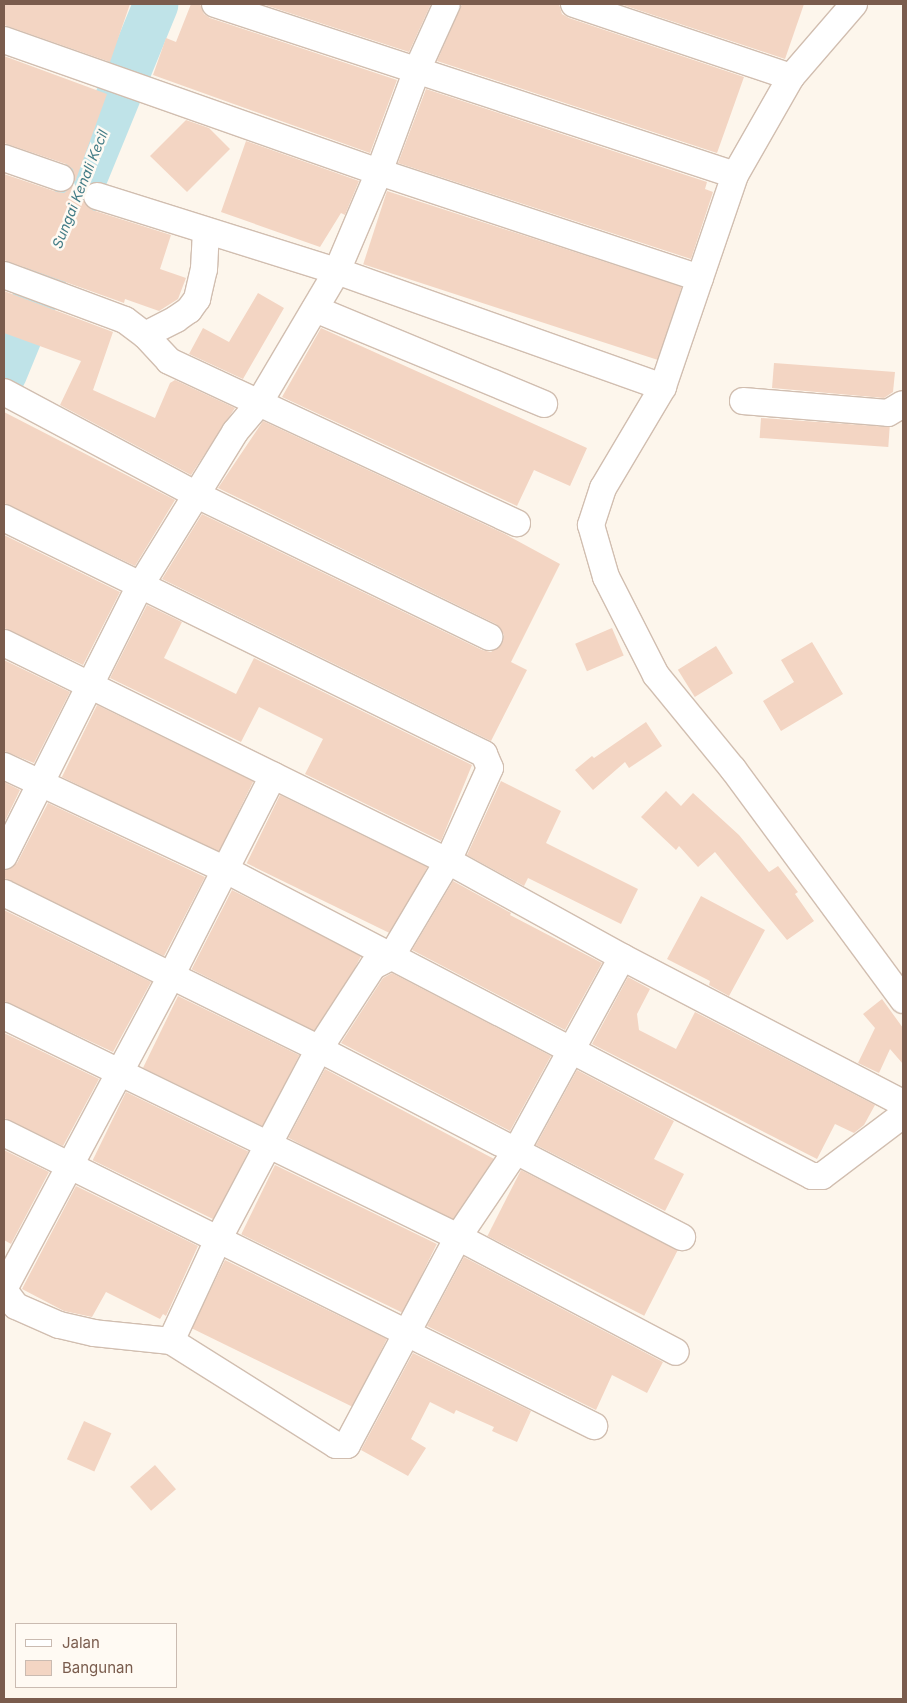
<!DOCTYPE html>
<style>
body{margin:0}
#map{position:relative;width:907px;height:1703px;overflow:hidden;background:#fdf6ec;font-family:Inter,sans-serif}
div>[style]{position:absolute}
.river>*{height:45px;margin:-22.5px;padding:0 22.5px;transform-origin:22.5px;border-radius:22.5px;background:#bfe3e8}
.building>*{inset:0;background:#f3d5c3;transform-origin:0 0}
.roads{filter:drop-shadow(1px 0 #d1beb0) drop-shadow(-1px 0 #d1beb0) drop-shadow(0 1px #d1beb0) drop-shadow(0 -1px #d1beb0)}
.minor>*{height:26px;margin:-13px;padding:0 13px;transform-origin:13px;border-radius:13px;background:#fff}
span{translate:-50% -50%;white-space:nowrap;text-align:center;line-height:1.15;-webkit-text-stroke:5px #fffaf3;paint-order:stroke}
.water-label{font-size:14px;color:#437c86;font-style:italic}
.frame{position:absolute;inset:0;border:5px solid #7a5c4d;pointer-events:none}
.legend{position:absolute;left:15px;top:1623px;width:162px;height:65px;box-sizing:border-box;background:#fffaf3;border:1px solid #cabbb1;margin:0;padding:6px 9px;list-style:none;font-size:15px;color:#7a5c4d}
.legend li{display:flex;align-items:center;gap:10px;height:25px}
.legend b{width:25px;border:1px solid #cabbb1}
</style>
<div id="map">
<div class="river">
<div style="left:4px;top:373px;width:399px;rotate:-67.7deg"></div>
</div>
<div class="building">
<div style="clip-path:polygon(4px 4px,130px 4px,110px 62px,4px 25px)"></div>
<div style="clip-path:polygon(191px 4px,200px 4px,204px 14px,210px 18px,397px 80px,370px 153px,153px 75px,166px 38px,176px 42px)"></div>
<div style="clip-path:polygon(262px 4px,431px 4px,409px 52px)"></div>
<div style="clip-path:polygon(462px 4px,559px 4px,562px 14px,569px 18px,744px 77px,717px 153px,437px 61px)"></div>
<div style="clip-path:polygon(620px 4px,804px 4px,785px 59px)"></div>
<div style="clip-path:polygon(4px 56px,107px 94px,75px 182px,73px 169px,66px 164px,4px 143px)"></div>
<div style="clip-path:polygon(426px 89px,707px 182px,705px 189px,713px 192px,691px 259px,398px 163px)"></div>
<div style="clip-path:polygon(186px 120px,209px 128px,230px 149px,187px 192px,150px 156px)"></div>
<div style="clip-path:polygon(246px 141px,359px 181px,345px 215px,341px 213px,320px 247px,221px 212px)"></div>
<div style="clip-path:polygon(4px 174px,57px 192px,64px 193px,75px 184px,70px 196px,83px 200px,92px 210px,171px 235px,160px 269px,186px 278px,178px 299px,159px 311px,125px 299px,124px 303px,4px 260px)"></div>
<div style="left:387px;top:191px;width:310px;height:77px;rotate:18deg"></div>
<div style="clip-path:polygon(4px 291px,113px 332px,93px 390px,155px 418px,170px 383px,175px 380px,235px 408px,191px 475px,60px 405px,81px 361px,4px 333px)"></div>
<div style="clip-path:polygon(258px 293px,284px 308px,243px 379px,189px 354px,203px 328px,229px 342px)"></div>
<div style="clip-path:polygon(321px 328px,587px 448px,570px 486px,534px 470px,517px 506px,282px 397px)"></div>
<div style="clip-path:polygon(774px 363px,895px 372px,893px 392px,884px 398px,772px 388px)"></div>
<div style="clip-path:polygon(4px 412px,175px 500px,135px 566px,4px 503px)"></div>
<div style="left:761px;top:418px;width:129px;height:20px;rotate:4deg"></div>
<div style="clip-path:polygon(263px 421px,505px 534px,560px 564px,511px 662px,527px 670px,491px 741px,162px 579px,202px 514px,482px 650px,491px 652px,502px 644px,504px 635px,496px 624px,218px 488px)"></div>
<div style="clip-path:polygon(4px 535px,120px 592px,83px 665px,4px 628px)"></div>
<div style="clip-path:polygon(147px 605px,182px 622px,164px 658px,236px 694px,254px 658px,472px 765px,441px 841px,305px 774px,323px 739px,259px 707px,241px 742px,110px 678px)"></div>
<div style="left:612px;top:628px;width:30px;height:40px;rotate:67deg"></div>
<div style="clip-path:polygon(812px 642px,843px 694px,781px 731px,763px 701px,794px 682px,781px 660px)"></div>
<div style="left:716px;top:646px;width:32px;height:45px;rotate:58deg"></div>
<div style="clip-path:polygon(4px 660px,70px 692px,34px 763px,4px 751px)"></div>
<div style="left:97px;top:705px;width:174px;height:80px;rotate:26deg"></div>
<div style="clip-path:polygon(646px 722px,662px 746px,629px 768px,625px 762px,593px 790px,575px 770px,592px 756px,594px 758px)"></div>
<div style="clip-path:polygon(501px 781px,561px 811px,546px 843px,638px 889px,621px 924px,528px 878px,524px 886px,467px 855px)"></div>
<div style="clip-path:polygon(4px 782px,20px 790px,4px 823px)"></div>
<div style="clip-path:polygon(666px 791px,681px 806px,693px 793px,739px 835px,769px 872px,778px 866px,798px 892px,795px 894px,814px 921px,787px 940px,715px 852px,698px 867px,679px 846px,676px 850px,641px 817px)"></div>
<div style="left:280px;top:795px;width:164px;height:76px;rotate:26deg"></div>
<div style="clip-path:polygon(48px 803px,205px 877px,164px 956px,4px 878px,4px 871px,17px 863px)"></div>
<div style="clip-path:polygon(453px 881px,511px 913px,510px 915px,602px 963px,565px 1030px,412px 950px)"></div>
<div style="left:232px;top:890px;width:145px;height:89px;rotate:27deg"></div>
<div style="clip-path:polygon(701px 896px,765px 930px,729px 996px,709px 985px,710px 981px,667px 959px)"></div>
<div style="clip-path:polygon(4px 910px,151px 982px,113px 1052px,4px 1001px)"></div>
<div style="clip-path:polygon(392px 973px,551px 1056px,510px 1131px,341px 1043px,383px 978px)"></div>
<div style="clip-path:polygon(628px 977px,650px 989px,637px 1014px,639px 1030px,676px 1049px,695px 1012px,875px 1105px,864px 1125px,854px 1133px,835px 1124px,817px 1159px,592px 1044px)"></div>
<div style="left:178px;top:996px;width:135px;height:80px;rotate:26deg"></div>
<div style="clip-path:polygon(882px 999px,903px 1028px,903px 1064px,890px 1049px,879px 1073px,858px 1063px,875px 1028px,863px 1014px)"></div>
<div style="clip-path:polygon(4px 1033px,99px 1079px,63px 1146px,4px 1118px)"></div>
<div style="left:325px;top:1069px;width:191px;height:78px;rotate:28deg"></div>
<div style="clip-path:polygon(577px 1070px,674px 1121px,654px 1159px,684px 1174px,665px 1211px,536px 1145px)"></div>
<div style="left:126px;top:1092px;width:136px;height:76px;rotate:26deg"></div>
<div style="clip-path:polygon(4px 1150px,49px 1172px,11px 1244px,4px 1240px)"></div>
<div style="left:275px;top:1165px;width:180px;height:77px;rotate:26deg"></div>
<div style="left:521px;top:1170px;width:176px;height:74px;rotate:27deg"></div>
<div style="clip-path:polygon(76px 1186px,198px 1246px,166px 1316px,163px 1314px,160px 1319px,106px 1292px,92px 1317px,64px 1311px,22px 1289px)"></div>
<div style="clip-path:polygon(464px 1257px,663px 1362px,647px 1393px,612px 1375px,596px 1410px,427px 1326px)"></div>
<div style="left:225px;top:1260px;width:180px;height:76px;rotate:26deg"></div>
<div style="clip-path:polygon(413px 1353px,531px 1411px,517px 1442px,492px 1431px,494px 1427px,456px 1410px,454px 1414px,430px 1402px,411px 1439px,426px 1448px,408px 1476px,361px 1450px)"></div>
<div style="left:84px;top:1421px;width:30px;height:42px;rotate:24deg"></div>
<div style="left:155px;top:1465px;width:32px;height:33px;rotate:49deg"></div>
</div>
<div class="roads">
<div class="minor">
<div style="left:215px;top:4px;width:547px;rotate:18.2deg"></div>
<div style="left:574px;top:4px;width:229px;rotate:18.6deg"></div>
<div style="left:854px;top:4px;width:96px;rotate:130.8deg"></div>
<div style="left:791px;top:77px;width:113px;rotate:119.7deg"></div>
<div style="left:735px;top:175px;width:224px;rotate:108.8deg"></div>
<div style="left:663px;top:387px;width:117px;rotate:120.7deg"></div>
<div style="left:603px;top:488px;width:39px;rotate:108deg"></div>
<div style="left:591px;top:525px;width:54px;rotate:73.9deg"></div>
<div style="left:606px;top:577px;width:110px;rotate:63deg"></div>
<div style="left:656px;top:675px;width:122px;rotate:50.7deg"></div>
<div style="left:733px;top:769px;width:287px;rotate:53.6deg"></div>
<div style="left:4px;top:40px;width:398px;rotate:19.4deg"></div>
<div style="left:379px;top:172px;width:338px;rotate:18.3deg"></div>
<div style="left:4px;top:158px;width:60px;rotate:19.3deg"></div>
<div style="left:97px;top:196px;width:251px;rotate:17.4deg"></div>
<div style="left:337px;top:271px;width:346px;rotate:19.6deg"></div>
<div style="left:4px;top:275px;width:129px;rotate:20.4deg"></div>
<div style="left:125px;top:320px;width:25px;rotate:37deg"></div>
<div style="left:145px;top:335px;width:35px;rotate:47deg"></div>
<div style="left:169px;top:361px;width:384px;rotate:25deg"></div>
<div style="left:315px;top:309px;width:248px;rotate:22.5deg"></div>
<div style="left:145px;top:335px;width:35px;rotate:-27deg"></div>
<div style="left:176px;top:319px;width:16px;rotate:-35deg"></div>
<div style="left:189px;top:310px;width:14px;rotate:-54deg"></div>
<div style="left:197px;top:299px;width:31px;rotate:-77deg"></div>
<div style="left:204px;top:269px;width:38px;rotate:-87deg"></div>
<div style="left:4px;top:392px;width:219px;rotate:28.1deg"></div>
<div style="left:197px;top:495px;width:325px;rotate:25.9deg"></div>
<div style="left:743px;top:401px;width:145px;rotate:4.7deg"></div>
<div style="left:888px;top:413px;width:17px;rotate:-31deg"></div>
<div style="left:4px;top:518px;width:535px;rotate:26.18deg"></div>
<div style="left:484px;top:754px;width:15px;rotate:67deg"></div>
<div style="left:490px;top:768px;width:102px;rotate:114.3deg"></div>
<div style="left:448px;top:861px;width:112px;rotate:120.7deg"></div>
<div style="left:391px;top:957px;width:20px;rotate:153deg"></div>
<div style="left:373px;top:966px;width:99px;rotate:123deg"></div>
<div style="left:319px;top:1049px;width:218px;rotate:117.9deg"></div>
<div style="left:217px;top:1242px;width:109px;rotate:114.9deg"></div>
<div style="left:171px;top:1341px;width:77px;rotate:-174.1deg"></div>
<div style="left:94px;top:1333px;width:36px;rotate:-167deg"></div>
<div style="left:59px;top:1325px;width:47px;rotate:-156.2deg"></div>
<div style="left:16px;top:1306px;width:20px;rotate:-127deg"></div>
<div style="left:4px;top:643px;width:495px;rotate:26.2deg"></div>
<div style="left:448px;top:861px;width:199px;rotate:28.9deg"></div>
<div style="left:622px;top:957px;width:317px;rotate:27.5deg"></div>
<div style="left:4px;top:766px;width:245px;rotate:25.1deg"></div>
<div style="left:226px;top:870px;width:661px;rotate:27.57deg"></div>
<div style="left:812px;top:1176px;width:10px"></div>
<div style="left:822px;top:1176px;width:101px;rotate:-37deg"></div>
<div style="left:4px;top:856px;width:302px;rotate:-63.3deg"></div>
<div style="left:140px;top:586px;width:181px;rotate:-58.3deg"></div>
<div style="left:235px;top:432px;width:38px;rotate:-50deg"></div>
<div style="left:259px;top:403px;width:153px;rotate:-59.4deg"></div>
<div style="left:337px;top:271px;width:108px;rotate:-67deg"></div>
<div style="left:379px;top:172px;width:109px;rotate:-69.6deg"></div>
<div style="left:417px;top:70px;width:72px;rotate:-65.6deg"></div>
<div style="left:4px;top:893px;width:352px;rotate:26.3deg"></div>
<div style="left:319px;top:1049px;width:409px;rotate:27.4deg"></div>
<div style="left:4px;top:1016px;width:505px;rotate:25.96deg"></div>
<div style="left:458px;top:1237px;width:246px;rotate:27.8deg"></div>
<div style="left:4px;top:1133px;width:659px;rotate:26.41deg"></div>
<div style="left:4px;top:1289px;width:355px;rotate:-61.9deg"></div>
<div style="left:171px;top:976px;width:225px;rotate:-63deg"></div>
<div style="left:171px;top:1341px;width:195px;rotate:32.2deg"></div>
<div style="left:336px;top:1445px;width:11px"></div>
<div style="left:347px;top:1445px;width:236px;rotate:-61.9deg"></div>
<div style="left:458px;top:1237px;width:104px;rotate:-56deg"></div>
<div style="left:516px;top:1151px;width:221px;rotate:-61.3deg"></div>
</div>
</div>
<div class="water-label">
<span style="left:80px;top:189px;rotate:-68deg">Sungai Kenali Kecil</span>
</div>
<div class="frame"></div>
<ul class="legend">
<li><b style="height:6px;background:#fff"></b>Jalan</li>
<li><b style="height:14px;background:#f3d5c3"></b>Bangunan</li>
</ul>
</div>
